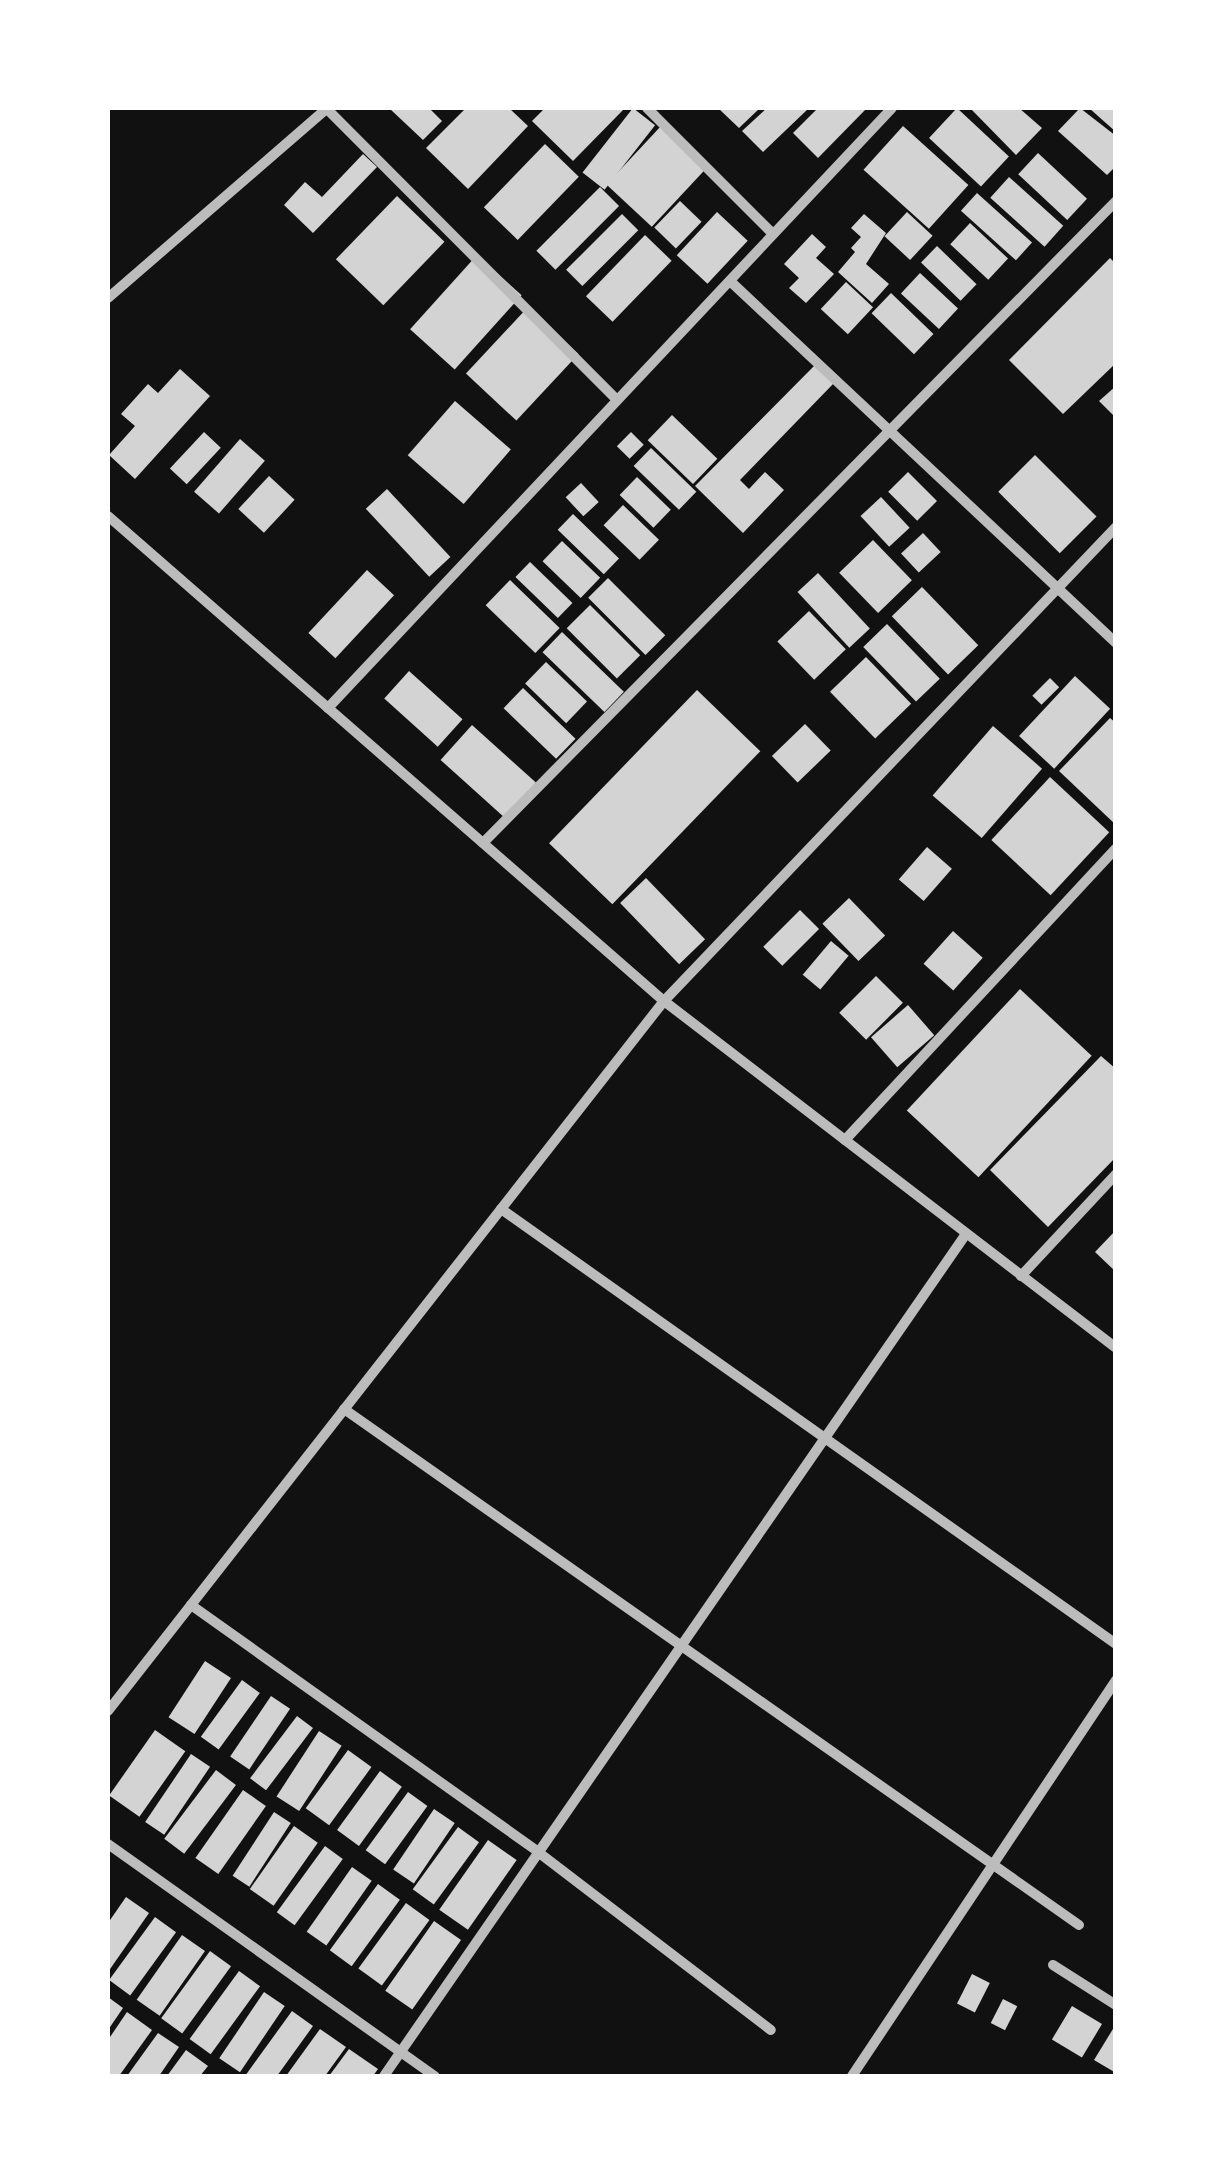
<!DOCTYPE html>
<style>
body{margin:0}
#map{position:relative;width:1223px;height:2184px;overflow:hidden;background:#111;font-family:Commissioner,sans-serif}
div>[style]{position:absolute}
.building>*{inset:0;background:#d3d3d3;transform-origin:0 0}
.minor>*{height:10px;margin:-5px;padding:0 5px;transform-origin:5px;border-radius:5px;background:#bcbcbc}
span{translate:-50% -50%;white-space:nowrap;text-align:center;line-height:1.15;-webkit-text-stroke:10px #fff;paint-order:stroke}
.frame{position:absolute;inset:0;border:110px solid #fff;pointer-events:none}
</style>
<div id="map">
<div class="building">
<div style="clip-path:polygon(389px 108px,429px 108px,442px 121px,423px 140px)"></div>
<div style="clip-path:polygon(466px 108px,509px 108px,528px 126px,468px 189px,426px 148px)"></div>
<div style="clip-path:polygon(545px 108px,625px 108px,573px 161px,532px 121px)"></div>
<div style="left:633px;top:108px;width:28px;height:82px;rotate:38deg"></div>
<div style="clip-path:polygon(718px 108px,760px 108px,739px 128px)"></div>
<div style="clip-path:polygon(767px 108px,809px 108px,763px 152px,742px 131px)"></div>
<div style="clip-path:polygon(818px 108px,867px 108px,818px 158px,793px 133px)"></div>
<div style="left:957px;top:108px;width:71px;height:41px;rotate:43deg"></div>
<div style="clip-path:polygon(970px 108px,1019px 108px,1042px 128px,1016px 155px)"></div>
<div style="clip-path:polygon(1080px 108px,1116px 136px,1116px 166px,1107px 175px,1058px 131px)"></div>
<div style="clip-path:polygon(1089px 108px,1116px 108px,1116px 132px)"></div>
<div style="left:661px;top:126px;width:62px;height:80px;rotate:43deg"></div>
<div style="left:903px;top:126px;width:88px;height:59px;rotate:42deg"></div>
<div style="left:545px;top:144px;width:47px;height:88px;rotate:44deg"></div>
<div style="left:1038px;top:153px;width:67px;height:29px;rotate:43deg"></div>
<div style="clip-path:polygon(363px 154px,377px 167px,313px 233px,284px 205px,305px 182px,322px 197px)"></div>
<div style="left:1009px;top:177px;width:73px;height:28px;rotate:42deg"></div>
<div style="left:600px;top:187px;width:27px;height:90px;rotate:45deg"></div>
<div style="left:977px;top:193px;width:74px;height:24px;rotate:42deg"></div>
<div style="left:397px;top:196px;width:66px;height:88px;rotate:44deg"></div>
<div style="left:680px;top:201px;width:30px;height:37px;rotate:44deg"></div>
<div style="left:717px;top:212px;width:42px;height:59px;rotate:43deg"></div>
<div style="left:907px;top:212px;width:35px;height:33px;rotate:43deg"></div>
<div style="left:622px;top:214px;width:23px;height:79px;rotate:45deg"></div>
<div style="clip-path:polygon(864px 214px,886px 233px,866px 264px,889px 284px,872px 303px,838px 272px,855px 252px,851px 248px,861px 237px,851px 228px)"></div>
<div style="left:970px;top:223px;width:52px;height:29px;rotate:43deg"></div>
<div style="clip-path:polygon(812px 234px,826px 247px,816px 258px,834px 274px,806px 303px,789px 288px,799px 278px,784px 264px)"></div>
<div style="left:645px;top:235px;width:37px;height:85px;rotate:44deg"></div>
<div style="left:937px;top:246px;width:55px;height:23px;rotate:44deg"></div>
<div style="left:477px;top:255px;width:60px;height:100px;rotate:42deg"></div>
<div style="clip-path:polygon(1110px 258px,1116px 264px,1116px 363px,1063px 414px,1009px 360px)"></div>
<div style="left:920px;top:273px;width:52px;height:28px;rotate:43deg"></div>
<div style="left:846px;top:282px;width:37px;height:37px;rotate:43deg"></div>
<div style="left:891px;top:293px;width:59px;height:28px;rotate:44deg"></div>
<div style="left:528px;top:307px;width:69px;height:91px;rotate:43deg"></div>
<div style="clip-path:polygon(815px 365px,834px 383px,740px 480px,749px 489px,765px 472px,784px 490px,743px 533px,695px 486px)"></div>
<div style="clip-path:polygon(180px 369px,210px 396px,135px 479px,109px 455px,135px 426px,121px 414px,148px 384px,158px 393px)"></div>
<div style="clip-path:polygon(1116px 386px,1116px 418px,1099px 401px)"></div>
<div style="left:455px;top:401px;width:74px;height:72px;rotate:41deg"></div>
<div style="left:672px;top:415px;width:63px;height:35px;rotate:44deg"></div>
<div style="left:204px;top:432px;width:23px;height:50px;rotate:43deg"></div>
<div style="left:631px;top:432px;width:18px;height:20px;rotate:45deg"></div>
<div style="left:240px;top:439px;width:33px;height:70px;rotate:41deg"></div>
<div style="left:651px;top:448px;width:63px;height:25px;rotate:44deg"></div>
<div style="left:1035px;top:455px;width:87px;height:52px;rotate:45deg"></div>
<div style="left:908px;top:472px;width:41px;height:28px;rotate:45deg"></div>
<div style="left:269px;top:476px;width:35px;height:45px;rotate:43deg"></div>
<div style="left:637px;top:477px;width:47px;height:25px;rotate:44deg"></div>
<div style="left:581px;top:483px;width:26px;height:21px;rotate:47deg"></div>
<div style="left:387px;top:489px;width:93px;height:29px;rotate:47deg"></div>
<div style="left:881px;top:497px;width:42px;height:28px;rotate:47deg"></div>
<div style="left:623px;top:505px;width:50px;height:28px;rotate:44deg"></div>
<div style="left:573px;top:514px;width:64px;height:22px;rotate:44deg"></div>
<div style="left:923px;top:533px;width:26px;height:30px;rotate:47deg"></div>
<div style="left:873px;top:540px;width:56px;height:47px;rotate:46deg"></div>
<div style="left:562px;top:541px;width:53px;height:28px;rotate:44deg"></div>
<div style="left:530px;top:562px;width:59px;height:21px;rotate:44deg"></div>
<div style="left:367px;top:570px;width:37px;height:86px;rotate:43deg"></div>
<div style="left:818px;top:573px;width:76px;height:28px;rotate:47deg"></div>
<div style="left:608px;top:578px;width:81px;height:28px;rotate:45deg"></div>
<div style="left:510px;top:580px;width:69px;height:35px;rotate:44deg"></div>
<div style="left:922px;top:587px;width:81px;height:42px;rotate:46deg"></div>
<div style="left:590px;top:605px;width:71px;height:33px;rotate:45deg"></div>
<div style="left:809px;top:611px;width:53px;height:44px;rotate:46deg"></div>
<div style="left:887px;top:624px;width:76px;height:33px;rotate:46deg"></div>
<div style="left:562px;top:632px;width:86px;height:28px;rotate:44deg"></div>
<div style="left:866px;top:657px;width:65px;height:50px;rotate:46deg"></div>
<div style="left:546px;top:662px;width:57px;height:30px;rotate:44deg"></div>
<div style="left:409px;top:671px;width:72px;height:37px;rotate:42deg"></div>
<div style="left:1075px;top:676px;width:48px;height:82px;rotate:43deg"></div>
<div style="left:1050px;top:678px;width:13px;height:25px;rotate:45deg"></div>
<div style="left:523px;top:688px;width:73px;height:28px;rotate:44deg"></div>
<div style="left:697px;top:690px;width:88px;height:213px;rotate:44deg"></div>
<div style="clip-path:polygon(1110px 718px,1116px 723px,1116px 825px,1059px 771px)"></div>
<div style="left:805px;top:724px;width:37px;height:46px;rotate:46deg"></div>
<div style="left:472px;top:725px;width:86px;height:47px;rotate:42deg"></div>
<div style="left:993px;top:726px;width:65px;height:92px;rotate:41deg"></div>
<div style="left:1050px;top:777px;width:81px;height:86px;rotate:43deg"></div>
<div style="left:927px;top:847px;width:33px;height:43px;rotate:41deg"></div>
<div style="left:646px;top:878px;width:85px;height:36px;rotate:46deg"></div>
<div style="left:849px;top:898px;width:52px;height:37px;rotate:46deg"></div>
<div style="left:800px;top:910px;width:27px;height:52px;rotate:45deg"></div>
<div style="left:953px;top:931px;width:40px;height:44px;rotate:42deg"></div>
<div style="left:831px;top:941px;width:23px;height:44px;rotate:40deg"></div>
<div style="left:876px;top:976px;width:38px;height:52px;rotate:45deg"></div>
<div style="left:1020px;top:989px;width:98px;height:166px;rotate:43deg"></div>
<div style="left:908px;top:1005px;width:40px;height:49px;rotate:49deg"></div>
<div style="clip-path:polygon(1101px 1056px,1116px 1069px,1116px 1157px,1048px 1227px,990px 1170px)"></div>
<div style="clip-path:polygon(1116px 1230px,1116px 1272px,1095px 1252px)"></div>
<div style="left:205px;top:1661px;width:31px;height:67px;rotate:33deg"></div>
<div style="left:242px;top:1680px;width:22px;height:70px;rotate:36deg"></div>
<div style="left:271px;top:1696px;width:23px;height:73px;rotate:34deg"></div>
<div style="left:297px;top:1716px;width:20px;height:78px;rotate:37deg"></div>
<div style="left:155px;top:1730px;width:37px;height:80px;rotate:35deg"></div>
<div style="left:319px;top:1731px;width:27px;height:78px;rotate:33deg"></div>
<div style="left:348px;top:1750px;width:29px;height:72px;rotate:36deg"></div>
<div style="left:191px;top:1754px;width:23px;height:82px;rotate:34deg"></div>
<div style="left:216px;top:1770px;width:25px;height:86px;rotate:37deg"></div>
<div style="left:380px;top:1771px;width:27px;height:73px;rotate:36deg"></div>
<div style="left:243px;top:1790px;width:28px;height:83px;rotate:35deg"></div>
<div style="left:408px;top:1792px;width:24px;height:72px;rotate:36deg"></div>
<div style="left:434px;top:1809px;width:25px;height:73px;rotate:34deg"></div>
<div style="left:274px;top:1812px;width:20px;height:76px;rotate:33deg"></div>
<div style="left:294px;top:1826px;width:29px;height:77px;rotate:35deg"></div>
<div style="left:458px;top:1827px;width:26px;height:77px;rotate:36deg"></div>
<div style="left:488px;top:1840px;width:35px;height:85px;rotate:35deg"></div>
<div style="left:325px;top:1846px;width:22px;height:82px;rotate:36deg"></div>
<div style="left:352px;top:1867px;width:24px;height:79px;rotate:35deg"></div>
<div style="left:378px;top:1884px;width:27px;height:82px;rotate:36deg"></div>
<div style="clip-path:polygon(126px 1897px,149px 1913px,108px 1972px,108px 1923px)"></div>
<div style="left:406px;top:1903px;width:29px;height:81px;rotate:36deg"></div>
<div style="left:155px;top:1917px;width:26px;height:78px;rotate:36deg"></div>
<div style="left:434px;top:1921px;width:33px;height:85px;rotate:35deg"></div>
<div style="left:182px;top:1935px;width:28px;height:79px;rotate:35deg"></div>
<div style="left:210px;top:1951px;width:26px;height:83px;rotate:36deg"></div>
<div style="left:239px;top:1971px;width:26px;height:84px;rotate:36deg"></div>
<div style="left:972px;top:1974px;width:20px;height:33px;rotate:27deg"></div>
<div style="left:264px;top:1992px;width:25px;height:80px;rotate:34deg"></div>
<div style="clip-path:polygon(108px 1997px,123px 2008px,108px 2030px)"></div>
<div style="left:1003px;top:1999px;width:16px;height:27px;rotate:27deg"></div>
<div style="left:1072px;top:2006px;width:35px;height:39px;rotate:31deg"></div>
<div style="clip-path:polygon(292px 2011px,313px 2026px,277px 2076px,245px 2076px)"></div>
<div style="clip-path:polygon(127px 2012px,152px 2030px,119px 2076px,108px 2076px,108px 2040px)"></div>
<div style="clip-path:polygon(1116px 2024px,1116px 2073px,1094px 2060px)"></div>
<div style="clip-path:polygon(320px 2029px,346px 2047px,325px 2076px,286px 2076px)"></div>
<div style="clip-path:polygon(158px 2033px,179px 2047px,159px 2076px,127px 2076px)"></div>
<div style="clip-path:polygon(349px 2049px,378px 2069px,373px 2076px,329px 2076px)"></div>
<div style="clip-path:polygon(186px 2050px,208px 2066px,200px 2076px,167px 2076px)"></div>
</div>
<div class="minor">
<div style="left:326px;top:108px;width:412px;rotate:45.1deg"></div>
<div style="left:647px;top:108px;width:178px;rotate:45deg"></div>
<div style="left:730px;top:281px;width:529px;rotate:43.16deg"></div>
<div style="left:108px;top:298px;width:290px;rotate:-40.9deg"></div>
<div style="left:108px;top:516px;width:738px;rotate:41.1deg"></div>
<div style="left:664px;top:1001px;width:570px;rotate:37.51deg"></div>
<div style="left:328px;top:708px;width:823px;rotate:-46.77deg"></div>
<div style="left:483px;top:843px;width:902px;rotate:-45.4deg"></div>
<div style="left:845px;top:1140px;width:398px;rotate:-47.1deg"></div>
<div style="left:501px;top:1209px;width:753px;rotate:35.27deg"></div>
<div style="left:1021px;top:1276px;width:139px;rotate:-47deg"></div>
<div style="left:344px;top:1409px;width:898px;rotate:35.07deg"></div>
<div style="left:191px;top:1605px;width:426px;rotate:35.4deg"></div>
<div style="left:538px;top:1852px;width:293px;rotate:37.4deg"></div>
<div style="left:108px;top:1711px;width:902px;rotate:-51.94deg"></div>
<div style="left:664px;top:1001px;width:655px;rotate:-46.36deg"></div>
<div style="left:108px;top:1844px;width:401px;rotate:35.4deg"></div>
<div style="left:1053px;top:1965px;width:75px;rotate:32.4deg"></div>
<div style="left:384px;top:2076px;width:1024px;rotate:-55.35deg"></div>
<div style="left:852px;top:2076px;width:476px;rotate:-56.3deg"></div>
</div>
<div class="frame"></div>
</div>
